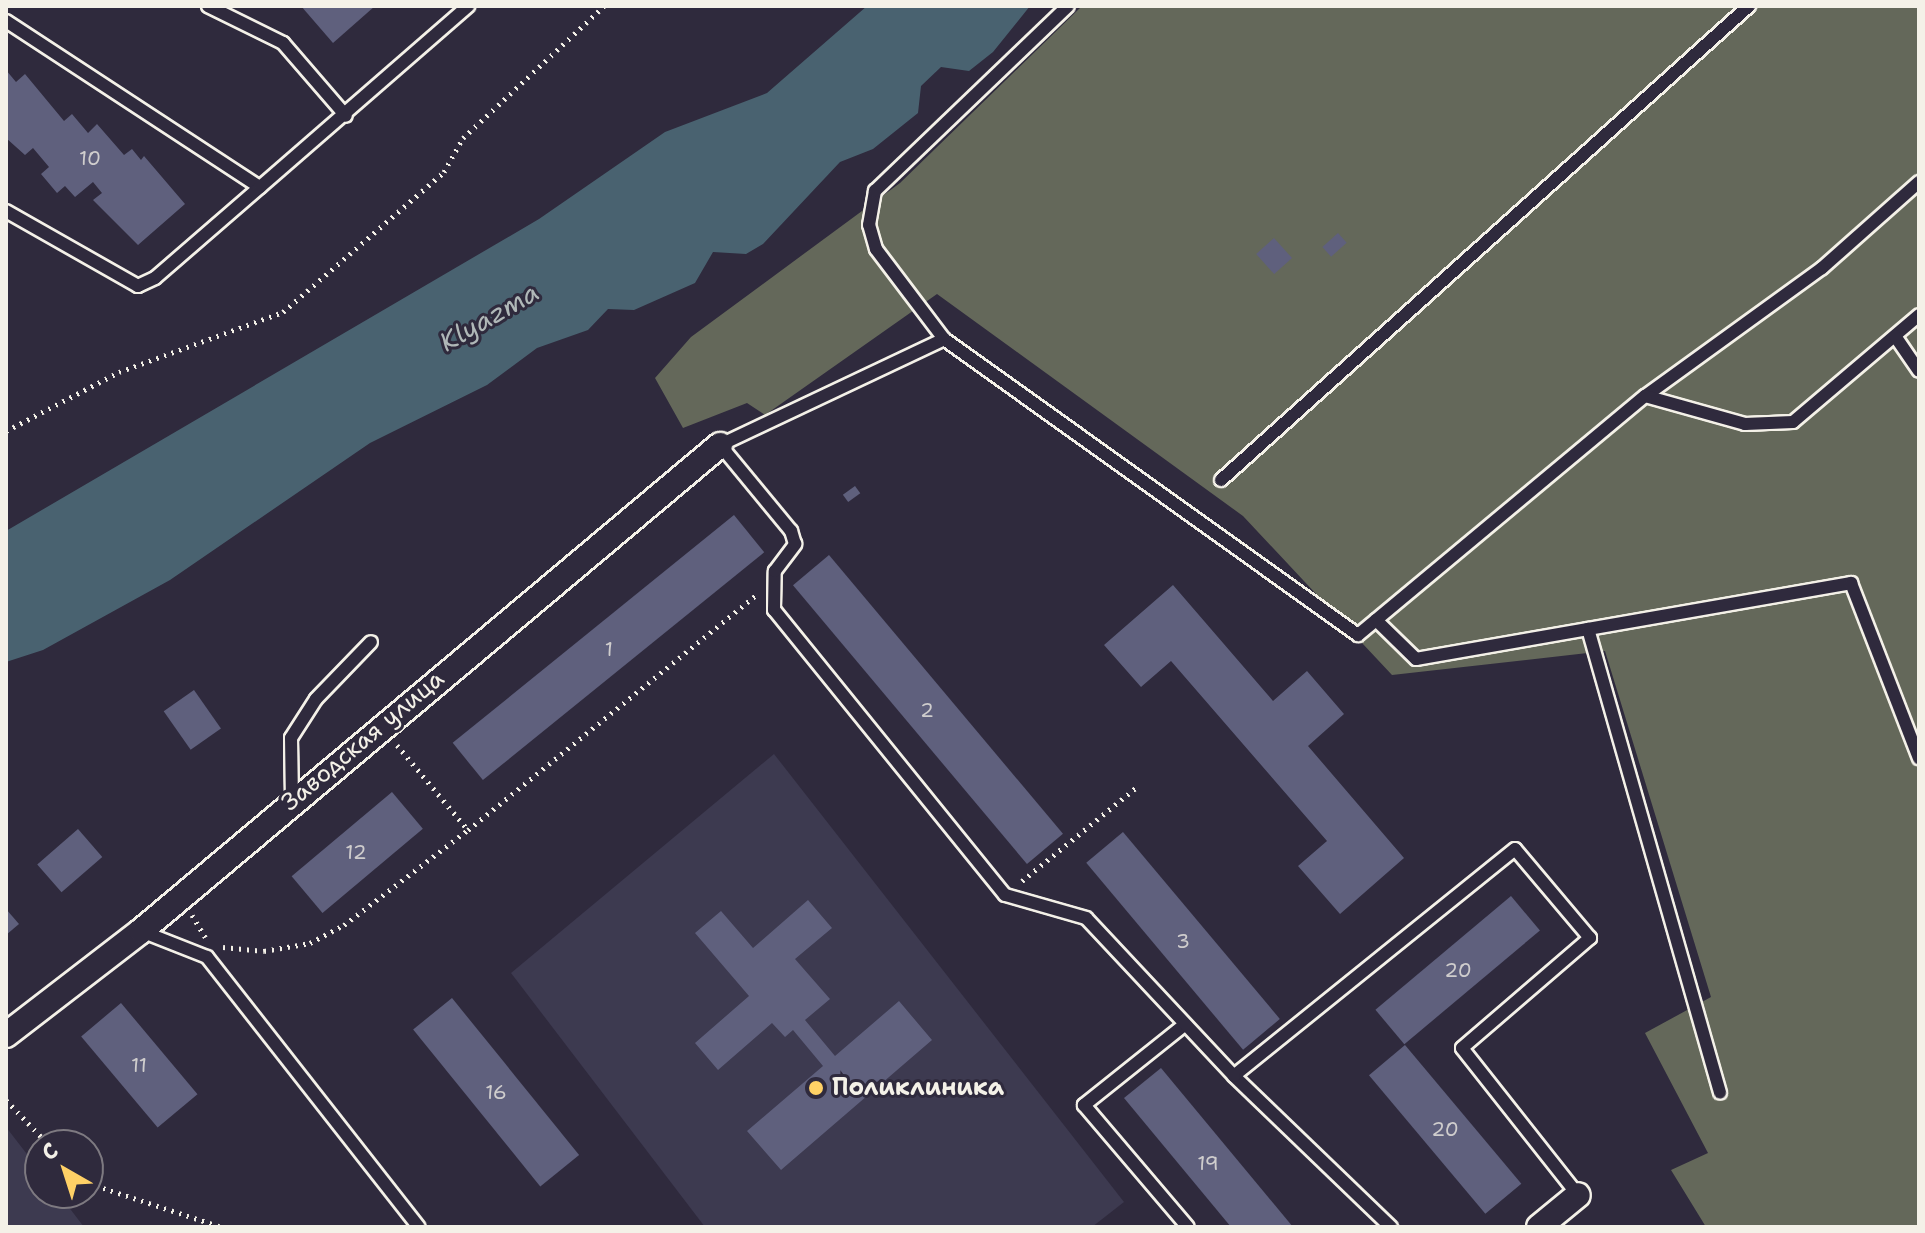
<!DOCTYPE html>
<meta charset="utf-8">
<style>
body{margin:0}
#map{position:relative;width:1925px;height:1233px;overflow:hidden;background:#2f2a3d;font-family:"Shantell Sans",sans-serif}
div>[style]{position:absolute}
.built>*{inset:0;background:#3d3a50}
.green>*{inset:0;background:#64685a}
.water>*{inset:0;background:#496270}
.building>*{inset:0;background:#5f607d;transform-origin:0 0}
.path>*{height:5px;margin-top:-2.5px;transform-origin:0;background:repeating-linear-gradient(90deg,#f4f1e8 0 2px,transparent 0 8px)}
.roads{filter:drop-shadow(2px 0 #f4f1e8) drop-shadow(-2px 0 #f4f1e8) drop-shadow(0 2px #f4f1e8) drop-shadow(0 -2px #f4f1e8)}
.service>*{height:12px;margin:-6px;padding:0 6px;transform-origin:6px;border-radius:6px;background:#2f2a3d}
.minor>*{height:24px;margin:-12px;padding:0 12px;transform-origin:12px;border-radius:12px;background:#2f2a3d}
.dots>*{width:22px;height:22px;translate:-50% -50%;box-sizing:border-box;border:4px solid #2f2a3d;border-radius:50%}
span{translate:-50% -50%;white-space:nowrap;text-align:center;line-height:1.15;-webkit-text-stroke:6px #2f2a3d;paint-order:stroke}
.number-label{font-size:20px;color:#cfcdcd}
.number-label span{-webkit-text-stroke-width:0}
.street-label{font-size:24px;color:#f4f1e8}
.poi-label{font-size:24px;color:#f4f1e8;font-weight:700}
.left{translate:0 -50%;text-align:left}
.water-label{font-size:26px;color:#b0b8b8;font-style:italic}
.frame{position:absolute;inset:0;border:8px solid #f4f1e8;pointer-events:none}
.north{position:absolute;left:24px;top:1129px;width:80px;height:80px;box-sizing:border-box;background:#2f2a3d;border:2px solid #7e7a81;border-radius:50%;rotate:321deg;font-size:22px;font-weight:700;line-height:32px;text-align:center;color:#f4f1e8}
.north::after{content:'';display:block;margin:auto;width:28px;height:36px;background:#ffd166;clip-path:polygon(50% 0,100% 100%,50% 72%,0 100%)}
</style>
<div id="map">
<div class="built">
<div style="clip-path:polygon(774px 754px,1124px 1202px,1092px 1227px,705px 1227px,511px 973px)"></div>
<div style="clip-path:polygon(6px 1127px,40px 1171px,40px 1193px,58px 1193px,84px 1227px,6px 1227px)"></div>
</div>
<div class="green">
<div style="clip-path:polygon(1082px 6px,1919px 6px,1919px 1227px,1706px 1227px,1671px 1170px,1708px 1153px,1645px 1033px,1711px 997px,1605px 651px,1392px 675px,1243px 516px,937px 294px,765px 415px,747px 403px,683px 428px,655px 378px,691px 337px,900px 183px)"></div>
</div>
<div class="water">
<div style="clip-path:polygon(867px 6px,1030px 6px,993px 52px,969px 71px,941px 67px,921px 86px,918px 113px,873px 149px,840px 162px,763px 244px,746px 254px,713px 252px,695px 283px,634px 310px,608px 309px,588px 330px,537px 348px,487px 385px,370px 443px,170px 580px,43px 650px,6px 662px,6px 531px,539px 219px,665px 132px,767px 93px)"></div>
</div>
<div class="building">
<div style="clip-path:polygon(301px 6px,375px 6px,333px 43px)"></div>
<div style="clip-path:polygon(6px 70px,16px 82px,25px 74px,64px 121px,72px 114px,88px 133px,97px 124px,124px 155px,132px 149px,141px 160px,144px 156px,185px 204px,138px 245px,93px 200px,102px 193px,93px 182px,75px 197px,65px 186px,57px 193px,41px 174px,49px 167px,33px 148px,25px 155px,6px 138px)"></div>
<div style="left:1338px;top:233px;width:13px;height:21px;rotate:48deg"></div>
<div style="left:1274px;top:238px;width:27px;height:24px;rotate:48deg"></div>
<div style="left:855px;top:486px;width:9px;height:15px;rotate:54deg"></div>
<div style="left:734px;top:515px;width:48px;height:362px;rotate:51deg"></div>
<div style="left:829px;top:555px;width:364px;height:47px;rotate:50deg"></div>
<div style="clip-path:polygon(1173px 585px,1273px 701px,1307px 671px,1344px 714px,1308px 746px,1404px 858px,1340px 914px,1298px 866px,1327px 841px,1171px 661px,1141px 687px,1104px 645px)"></div>
<div style="left:194px;top:690px;width:47px;height:37px;rotate:55deg"></div>
<div style="left:392px;top:792px;width:48px;height:131px;rotate:50deg"></div>
<div style="left:78px;top:829px;width:37px;height:54px;rotate:49deg"></div>
<div style="left:1123px;top:832px;width:244px;height:48px;rotate:50deg"></div>
<div style="left:1511px;top:896px;width:45px;height:177px;rotate:50deg"></div>
<div style="clip-path:polygon(808px 900px,832px 928px,795px 959px,830px 999px,805px 1020px,835px 1056px,899px 1001px,932px 1040px,781px 1170px,747px 1131px,823px 1066px,793px 1030px,785px 1037px,772px 1023px,718px 1070px,695px 1043px,749px 996px,695px 933px,721px 911px,753px 948px)"></div>
<div style="clip-path:polygon(6px 909px,19px 924px,6px 935px)"></div>
<div style="left:452px;top:998px;width:202px;height:50px;rotate:51deg"></div>
<div style="left:121px;top:1003px;width:119px;height:52px;rotate:50deg"></div>
<div style="left:1405px;top:1045px;width:181px;height:47px;rotate:50deg"></div>
<div style="clip-path:polygon(1161px 1068px,1293px 1227px,1231px 1227px,1124px 1098px)"></div>
</div>
<div class="path">
<div style="left:6px;top:431px;width:127px;rotate:-27.6deg"></div>
<div style="left:119px;top:372px;width:175px;rotate:-20.1deg"></div>
<div style="left:283px;top:312px;width:213px;rotate:-41deg"></div>
<div style="left:444px;top:172px;width:39px;rotate:-61deg"></div>
<div style="left:463px;top:138px;width:193px;rotate:-43.1deg"></div>
<div style="left:397px;top:745px;width:111px;rotate:50.1deg"></div>
<div style="left:468px;top:830px;width:372px;rotate:-39.2deg"></div>
<div style="left:1022px;top:881px;width:150px;rotate:-39.3deg"></div>
<div style="left:192px;top:915px;width:26px;rotate:59deg"></div>
<div style="left:223px;top:947px;width:41px;rotate:5.6deg"></div>
<div style="left:264px;top:951px;width:47px;rotate:-9.9deg"></div>
<div style="left:310px;top:943px;width:38px;rotate:-28deg"></div>
<div style="left:344px;top:925px;width:156px;rotate:-37.5deg"></div>
<div style="left:6px;top:1100px;width:62px;rotate:46.3deg"></div>
<div style="left:88px;top:1183px;width:141px;rotate:18.2deg"></div>
</div>
<div class="roads">
<div class="service">
<div style="left:208px;top:6px;width:84px;rotate:26.3deg"></div>
<div style="left:283px;top:43px;width:96px;rotate:49.2deg"></div>
<div style="left:6px;top:21px;width:303px;rotate:33.2deg"></div>
<div style="left:260px;top:187px;width:139px;rotate:139.1deg"></div>
<div style="left:155px;top:278px;width:19px;rotate:155deg"></div>
<div style="left:138px;top:286px;width:152px;rotate:-150.4deg"></div>
<div style="left:1919px;top:182px;width:130px;rotate:138.4deg"></div>
<div style="left:1822px;top:268px;width:218px;rotate:144.1deg"></div>
<div style="left:1645px;top:396px;width:104px;rotate:15.6deg"></div>
<div style="left:1745px;top:424px;width:48px;rotate:-2.4deg"></div>
<div style="left:1793px;top:422px;width:165px;rotate:-40.3deg"></div>
<div style="left:260px;top:187px;width:276px;rotate:-41deg"></div>
<div style="left:1895px;top:336px;width:42px;rotate:55.6deg"></div>
<div style="left:944px;top:339px;width:113px;rotate:-127.1deg"></div>
<div style="left:876px;top:249px;width:25px;rotate:-106deg"></div>
<div style="left:869px;top:225px;width:35px;rotate:-80deg"></div>
<div style="left:875px;top:191px;width:267px;rotate:-43.8deg"></div>
<div style="left:1221px;top:480px;width:710px;rotate:-41.92deg"></div>
<div style="left:1376px;top:620px;width:56px;rotate:44.3deg"></div>
<div style="left:1416px;top:659px;width:442px;rotate:-9.9deg"></div>
<div style="left:1851px;top:583px;width:188px;rotate:68.8deg"></div>
<div style="left:1588px;top:629px;width:482px;rotate:74.1deg"></div>
<div style="left:292px;top:801px;width:63px;rotate:-90.9deg"></div>
<div style="left:291px;top:738px;width:46px;rotate:-57.3deg"></div>
<div style="left:316px;top:699px;width:79px;rotate:-46deg"></div>
<div style="left:141px;top:931px;width:71px;rotate:21.5deg"></div>
<div style="left:207px;top:957px;width:343px;rotate:51.9deg"></div>
<div style="left:1183px;top:1026px;width:127px;rotate:141.4deg"></div>
<div style="left:1084px;top:1105px;width:160px;rotate:49.6deg"></div>
<div style="left:1234px;top:1076px;width:218px;rotate:43.9deg"></div>
<div style="left:1578px;top:1195px;width:187px;rotate:-128.3deg"></div>
<div style="left:1462px;top:1048px;width:169px;rotate:-40.7deg"></div>
<div style="left:1590px;top:938px;width:116px;rotate:-130.1deg"></div>
<div style="left:1515px;top:849px;width:361px;rotate:141.1deg"></div>
<div style="left:1234px;top:1076px;width:216px;rotate:-133.1deg"></div>
<div style="left:1086px;top:918px;width:84px;rotate:-164.1deg"></div>
<div style="left:1005px;top:895px;width:367px;rotate:-129deg"></div>
<div style="left:774px;top:610px;width:39px;rotate:-89deg"></div>
<div style="left:775px;top:571px;width:34px;rotate:-53deg"></div>
<div style="left:795px;top:544px;width:14px;rotate:-107deg"></div>
<div style="left:791px;top:531px;width:112px;rotate:-129.5deg"></div>
<div style="left:720px;top:445px;width:248px;rotate:-25.3deg"></div>
<div style="left:944px;top:339px;width:509px;rotate:35.56deg"></div>
<div style="left:1358px;top:635px;width:373px;rotate:-39.8deg"></div>
</div>
<div class="minor">
<div style="left:6px;top:1035px;width:170px;rotate:-37.6deg"></div>
<div style="left:141px;top:931px;width:756px;rotate:-40.01deg"></div>
<div style="left:1539px;top:1227px;width:50px;rotate:-39.4deg"></div>
</div>
</div>
<div class="dots">
<div style="left:816px;top:1088px;background:#ffd166"></div>
</div>
<div class="number-label">
<span style="left:90px;top:158px">10</span>
<span style="left:609px;top:649px">1</span>
<span style="left:927px;top:710px">2</span>
<span style="left:356px;top:852px">12</span>
<span style="left:1183px;top:941px">3</span>
<span style="left:1458px;top:970px">20</span>
<span style="left:139px;top:1065px">11</span>
<span style="left:496px;top:1092px">16</span>
<span style="left:1445px;top:1129px">20</span>
<span style="left:1208px;top:1163px">19</span>
</div>
<div class="street-label">
<span style="left:363px;top:741px;rotate:-40deg">Заводская улица</span>
</div>
<div class="poi-label">
<span class="left" style="left:832px;top:1088px">Поликлиника</span>
</div>
<div class="water-label">
<span style="left:489px;top:317px;rotate:-30deg">Klyazma</span>
</div>
<div class="frame"></div>
<div class="north">С</div>
</div>
